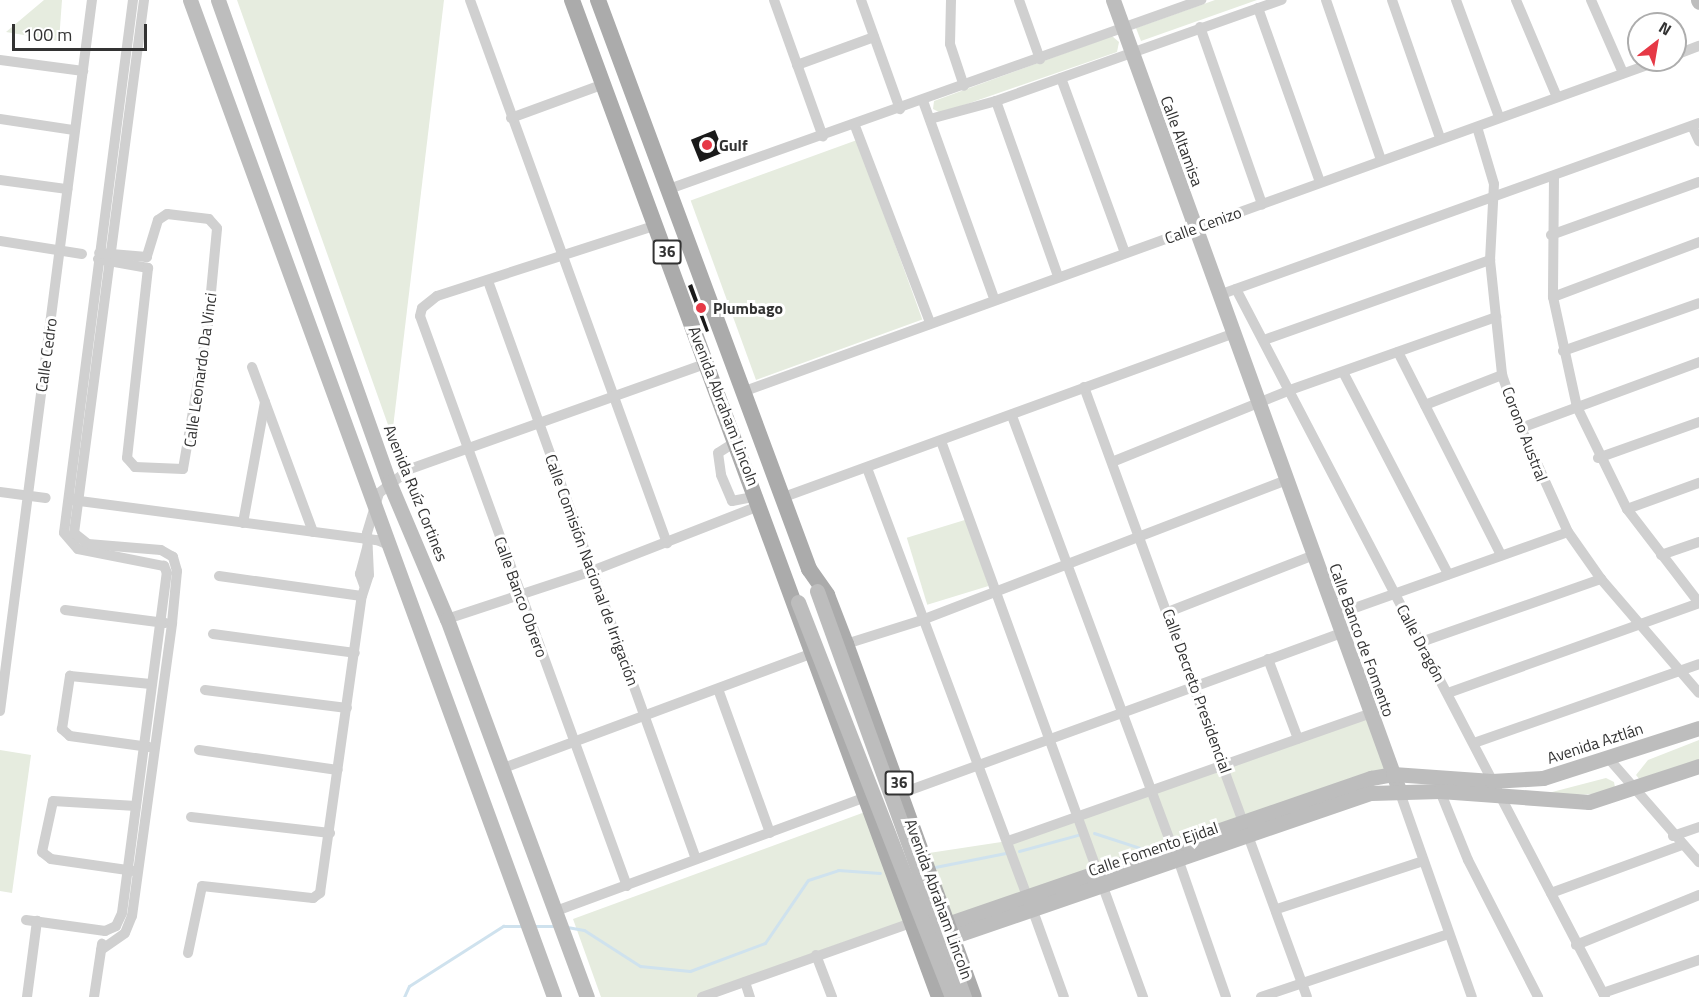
<!DOCTYPE html>
<meta charset="utf-8">
<style>
body{margin:0}
#map{position:relative;width:1699px;height:997px;overflow:hidden;background:#fff;font-family:"Titillium Web",sans-serif}
div>[style]{position:absolute}
.green>*{inset:0;background:#e6ecdf;transform-origin:0 0}
.stream>*{height:3px;margin:-1.5px;padding:0 1.5px;transform-origin:1.5px;border-radius:1.5px;background:#cfe2ee}
.building>*{inset:0;background:#1a1a1a;transform-origin:0 0}
.street>*{height:10px;margin:-5px;padding:0 5px;transform-origin:5px;border-radius:5px;background:#d0d0d0}
.secondary>*{height:15px;margin:-7.5px;padding:0 7.5px;transform-origin:7.5px;border-radius:7.5px;background:#bdbdbd}
.primary>*{height:16px;margin:-8px;padding:0 8px;transform-origin:8px;border-radius:8px;background:#ababab}
.secondary-bridge>*{height:15px;margin:-7.5px;padding:0 7.5px;transform-origin:7.5px;border-radius:7.5px;background:#bdbdbd}
.dots>*{width:16px;height:16px;translate:-50% -50%;box-sizing:border-box;border:3px solid #fff;border-radius:50%}
span{translate:-50% -50%;white-space:nowrap;text-align:center;line-height:1.15;-webkit-text-stroke:6px #fff;paint-order:stroke}
.shield-label span{padding:2px 4px;background:#fff;border:2px solid;border-radius:4px;-webkit-text-stroke-width:0}
.shield-label{font-size:15px;color:#333;font-weight:700}
.street-label{font-size:16px;color:#333}
.poi-label{font-size:16px;color:#333;font-weight:700}
.left{translate:0 -50%;text-align:left}
.north{position:absolute;left:1627px;top:12px;width:60px;height:60px;box-sizing:border-box;background:#fff;border:2px solid #adadad;border-radius:50%;rotate:31deg;font-size:16px;font-weight:700;line-height:24px;text-align:center;color:#333}
.north::after{content:'';display:block;margin:auto;width:21px;height:27px;background:#e63946;clip-path:polygon(50% 0,100% 100%,50% 72%,0 100%)}
.scale{position:absolute;left:12px;top:24px;width:135px;height:27px;box-sizing:border-box;border:3px solid #333;border-top:0;padding-left:8px;font-size:18px;line-height:21px;white-space:nowrap;color:#333;-webkit-text-stroke:4px #fff;paint-order:stroke}
</style>
<div id="map">
<div class="green">
<div style="clip-path:polygon(44px 0,62px 0,59px 41px,6px 32px)"></div>
<div style="clip-path:polygon(237px 0,444px 0,392px 436px,276px 110px)"></div>
<div style="clip-path:polygon(1215px 0,1257px 0,1141px 41px,1136px 28px)"></div>
<div style="clip-path:polygon(1112px 36px,1119px 42px,1117px 52px,941px 113px,933px 109px,934px 101px)"></div>
<div style="left:857px;top:140px;width:191px;height:177px;rotate:70deg"></div>
<div style="left:968px;top:519px;width:70px;height:64px;rotate:73deg"></div>
<div style="clip-path:polygon(1371px 713px,1393px 774px,947px 923px,929px 853px,1008px 841px)"></div>
<div style="clip-path:polygon(1699px 740px,1699px 764px,1640px 780px,1636px 775px,1648px 760px)"></div>
<div style="clip-path:polygon(0 750px,31px 755px,12px 893px,0 891px)"></div>
<div style="clip-path:polygon(1606px 778px,1614px 782px,1616px 793px,1533px 797px)"></div>
<div style="clip-path:polygon(865px 812px,908px 920px,696px 997px,601px 997px,573px 919px)"></div>
</div>
<div class="stream">
<div style="left:1094px;top:833px;width:52px;rotate:18.1deg"></div>
<div style="left:1019px;top:851px;width:64px;rotate:-15.3deg"></div>
<div style="left:935px;top:867px;width:72px;rotate:-11.2deg"></div>
<div style="left:535px;top:926px;width:20px"></div>
<div style="left:567px;top:927px;width:17px;rotate:10deg"></div>
<div style="left:584px;top:930px;width:67px;rotate:32.7deg"></div>
<div style="left:640px;top:966px;width:50px;rotate:5.7deg"></div>
<div style="left:690px;top:971px;width:80px;rotate:-20.5deg"></div>
<div style="left:765px;top:943px;width:76px;rotate:-55.7deg"></div>
<div style="left:808px;top:880px;width:32px;rotate:-18deg"></div>
<div style="left:838px;top:870px;width:42px;rotate:4.1deg"></div>
<div style="left:404px;top:997px;width:12px;rotate:-66deg"></div>
<div style="left:409px;top:986px;width:112px;rotate:-32.6deg"></div>
<div style="left:503px;top:926px;width:18px"></div>
</div>
<div class="building">
<div style="left:715px;top:130px;width:24px;height:26px;rotate:68deg"></div>
<div style="clip-path:polygon(692px 284px,709px 331px,706px 332px,688px 286px)"></div>
</div>
<div class="street">
<div style="left:133px;top:0;width:537px;rotate:97.38deg"></div>
<div style="left:64px;top:533px;width:21px;rotate:49deg"></div>
<div style="left:78px;top:549px;width:88px;rotate:11.2deg"></div>
<div style="left:144px;top:0;width:538px;rotate:97.48deg"></div>
<div style="left:74px;top:533px;width:18px;rotate:38deg"></div>
<div style="left:88px;top:544px;width:73px;rotate:4.7deg"></div>
<div style="left:161px;top:550px;width:14px;rotate:30deg"></div>
<div style="left:470px;top:0;width:578px;rotate:70.06deg"></div>
<div style="left:774px;top:0;width:145px;rotate:70.3deg"></div>
<div style="left:861px;top:0;width:116px;rotate:70.3deg"></div>
<div style="left:951px;top:0;width:44px;rotate:91.3deg"></div>
<div style="left:950px;top:44px;width:44px;rotate:71.6deg"></div>
<div style="left:1019px;top:0;width:63px;rotate:70.4deg"></div>
<div style="left:1326px;top:0;width:169px;rotate:71deg"></div>
<div style="left:1392px;top:0;width:146px;rotate:70.8deg"></div>
<div style="left:1456px;top:0;width:125px;rotate:69.8deg"></div>
<div style="left:1516px;top:0;width:105px;rotate:67.1deg"></div>
<div style="left:1591px;top:0;width:80px;rotate:66.3deg"></div>
<div style="left:1258px;top:8px;width:185px;rotate:70.4deg"></div>
<div style="left:1200px;top:27px;width:188px;rotate:70.7deg"></div>
<div style="left:1675px;top:55px;width:26px;rotate:-21deg"></div>
<div style="left:0;top:60px;width:84px;rotate:7.5deg"></div>
<div style="left:797px;top:65px;width:82px;rotate:-20deg"></div>
<div style="left:1061px;top:78px;width:186px;rotate:69.9deg"></div>
<div style="left:923px;top:101px;width:209px;rotate:70.2deg"></div>
<div style="left:996px;top:101px;width:186px;rotate:70.5deg"></div>
<div style="left:511px;top:118px;width:99px;rotate:-20.1deg"></div>
<div style="left:0;top:119px;width:75px;rotate:8.5deg"></div>
<div style="left:930px;top:119px;width:68px;rotate:-15.3deg"></div>
<div style="left:996px;top:101px;width:303px;rotate:-19.5deg"></div>
<div style="left:855px;top:126px;width:210px;rotate:69.1deg"></div>
<div style="left:1692px;top:126px;width:17px;rotate:65deg"></div>
<div style="left:1477px;top:127px;width:59px;rotate:73.4deg"></div>
<div style="left:1494px;top:184px;width:76px;rotate:93deg"></div>
<div style="left:1490px;top:260px;width:116px;rotate:84deg"></div>
<div style="left:1502px;top:375px;width:56px;rotate:70.3deg"></div>
<div style="left:1521px;top:428px;width:114px;rotate:65.7deg"></div>
<div style="left:1568px;top:532px;width:57px;rotate:54.9deg"></div>
<div style="left:1601px;top:579px;width:150px;rotate:49.3deg"></div>
<div style="left:1554px;top:176px;width:121px;rotate:90.5deg"></div>
<div style="left:1553px;top:297px;width:113px;rotate:77.7deg"></div>
<div style="left:1577px;top:407px;width:114px;rotate:63.9deg"></div>
<div style="left:1627px;top:509px;width:118px;rotate:52.5deg"></div>
<div style="left:0;top:180px;width:68px;rotate:7.7deg"></div>
<div style="left:669px;top:189px;width:565px;rotate:-19.56deg"></div>
<div style="left:1551px;top:235px;width:157px;rotate:-19.7deg"></div>
<div style="left:0;top:241px;width:83px;rotate:9deg"></div>
<div style="left:98px;top:259px;width:51px;rotate:10.2deg"></div>
<div style="left:148px;top:268px;width:191px;rotate:96.3deg"></div>
<div style="left:127px;top:458px;width:12px;rotate:48deg"></div>
<div style="left:135px;top:467px;width:48px;rotate:2.4deg"></div>
<div style="left:183px;top:469px;width:147px;rotate:-80.2deg"></div>
<div style="left:208px;top:324px;width:96px;rotate:-84.6deg"></div>
<div style="left:217px;top:228px;width:12px;rotate:-132deg"></div>
<div style="left:209px;top:219px;width:42px;rotate:-173.2deg"></div>
<div style="left:167px;top:214px;width:11px;rotate:146deg"></div>
<div style="left:158px;top:220px;width:39px;rotate:107deg"></div>
<div style="left:147px;top:257px;width:48px;rotate:-175.2deg"></div>
<div style="left:488px;top:281px;width:614px;rotate:70.21deg"></div>
<div style="left:1236px;top:289px;width:798px;rotate:62.47deg"></div>
<div style="left:1219px;top:295px;width:510px;rotate:-19.71deg"></div>
<div style="left:1553px;top:297px;width:156px;rotate:-20.6deg"></div>
<div style="left:1264px;top:340px;width:240px;rotate:-19.5deg"></div>
<div style="left:1563px;top:351px;width:144px;rotate:-19.4deg"></div>
<div style="left:1398px;top:352px;width:228px;rotate:63.1deg"></div>
<div style="left:252px;top:367px;width:176px;rotate:69.7deg"></div>
<div style="left:1343px;top:372px;width:228px;rotate:62.5deg"></div>
<div style="left:1084px;top:387px;width:649px;rotate:69.92deg"></div>
<div style="left:745px;top:391px;width:974px;rotate:-19.87deg"></div>
<div style="left:1425px;top:405px;width:83px;rotate:-21.3deg"></div>
<div style="left:1012px;top:416px;width:459px;rotate:69.6deg"></div>
<div style="left:1521px;top:428px;width:190px;rotate:-20.3deg"></div>
<div style="left:737px;top:441px;width:22px;rotate:148deg"></div>
<div style="left:718px;top:453px;width:22px;rotate:82deg"></div>
<div style="left:721px;top:475px;width:28px;rotate:67deg"></div>
<div style="left:732px;top:501px;width:26px;rotate:-11deg"></div>
<div style="left:941px;top:441px;width:592px;rotate:70.03deg"></div>
<div style="left:1598px;top:458px;width:107px;rotate:-19.6deg"></div>
<div style="left:1112px;top:462px;width:192px;rotate:-22deg"></div>
<div style="left:1290px;top:390px;width:219px;rotate:-19.5deg"></div>
<div style="left:867px;top:468px;width:459px;rotate:69.5deg"></div>
<div style="left:0;top:492px;width:46px;rotate:7.4deg"></div>
<div style="left:784px;top:497px;width:477px;rotate:-20deg"></div>
<div style="left:72px;top:500px;width:308px;rotate:7.5deg"></div>
<div style="left:377px;top:540px;width:13px;rotate:23deg"></div>
<div style="left:1627px;top:509px;width:77px;rotate:-19.9deg"></div>
<div style="left:243px;top:523px;width:123px;rotate:-79.7deg"></div>
<div style="left:1661px;top:555px;width:40px;rotate:-18.9deg"></div>
<div style="left:219px;top:576px;width:144px;rotate:8deg"></div>
<div style="left:364px;top:585px;width:12px;rotate:-110deg"></div>
<div style="left:360px;top:574px;width:28px;rotate:-75deg"></div>
<div style="left:65px;top:610px;width:101px;rotate:7.4deg"></div>
<div style="left:1168px;top:612px;width:155px;rotate:-21.3deg"></div>
<div style="left:1335px;top:615px;width:247px;rotate:-19.6deg"></div>
<div style="left:447px;top:619px;width:153px;rotate:-18.3deg"></div>
<div style="left:592px;top:571px;width:181px;rotate:-21.3deg"></div>
<div style="left:213px;top:634px;width:143px;rotate:7.6deg"></div>
<div style="left:1421px;top:642px;width:191px;rotate:-19.3deg"></div>
<div style="left:846px;top:644px;width:80px;rotate:-17.5deg"></div>
<div style="left:922px;top:620px;width:390px;rotate:-21deg"></div>
<div style="left:1268px;top:659px;width:85px;rotate:69.4deg"></div>
<div style="left:718px;top:689px;width:153px;rotate:70.1deg"></div>
<div style="left:205px;top:690px;width:143px;rotate:7.2deg"></div>
<div style="left:1448px;top:693px;width:267px;rotate:-19.7deg"></div>
<div style="left:0;top:711px;width:717px;rotate:-82.63deg"></div>
<div style="left:1474px;top:743px;width:238px;rotate:-19.3deg"></div>
<div style="left:149px;top:747px;width:80px;rotate:-172.1deg"></div>
<div style="left:70px;top:736px;width:11px;rotate:-139deg"></div>
<div style="left:62px;top:729px;width:54px;rotate:-81.4deg"></div>
<div style="left:70px;top:676px;width:81px;rotate:5.6deg"></div>
<div style="left:199px;top:750px;width:140px;rotate:8.2deg"></div>
<div style="left:1609px;top:759px;width:137px;rotate:48.9deg"></div>
<div style="left:501px;top:769px;width:330px;rotate:-20.4deg"></div>
<div style="left:1399px;top:790px;width:219px;rotate:70.6deg"></div>
<div style="left:1440px;top:791px;width:74px;rotate:67.9deg"></div>
<div style="left:1468px;top:860px;width:154px;rotate:62.9deg"></div>
<div style="left:902px;top:793px;width:467px;rotate:-20deg"></div>
<div style="left:191px;top:817px;width:140px;rotate:6.6deg"></div>
<div style="left:1673px;top:836px;width:28px;rotate:-19deg"></div>
<div style="left:1008px;top:841px;width:385px;rotate:-19.4deg"></div>
<div style="left:1178px;top:859px;width:146px;rotate:70.8deg"></div>
<div style="left:134px;top:871px;width:84px;rotate:-171.8deg"></div>
<div style="left:51px;top:859px;width:11px;rotate:-142deg"></div>
<div style="left:42px;top:852px;width:52px;rotate:-77.8deg"></div>
<div style="left:53px;top:801px;width:83px;rotate:3.4deg"></div>
<div style="left:627px;top:886px;width:606px;rotate:-109.96deg"></div>
<div style="left:420px;top:316px;width:8px;rotate:-76deg"></div>
<div style="left:422px;top:308px;width:19px;rotate:-39deg"></div>
<div style="left:437px;top:296px;width:231px;rotate:-17.9deg"></div>
<div style="left:1551px;top:893px;width:140px;rotate:-20.1deg"></div>
<div style="left:1277px;top:909px;width:154px;rotate:-18.2deg"></div>
<div style="left:556px;top:911px;width:327px;rotate:-20.2deg"></div>
<div style="left:1033px;top:911px;width:91px;rotate:70.2deg"></div>
<div style="left:26px;top:920px;width:80px;rotate:7.9deg"></div>
<div style="left:105px;top:931px;width:12px;rotate:-24deg"></div>
<div style="left:116px;top:926px;width:14px;rotate:-65deg"></div>
<div style="left:122px;top:913px;width:343px;rotate:-82.5deg"></div>
<div style="left:167px;top:573px;width:8px;rotate:-113deg"></div>
<div style="left:1576px;top:945px;width:133px;rotate:-22.1deg"></div>
<div style="left:101px;top:950px;width:29px;rotate:-35deg"></div>
<div style="left:125px;top:933px;width:18px;rotate:-68deg"></div>
<div style="left:132px;top:916px;width:296px;rotate:-82.2deg"></div>
<div style="left:172px;top:623px;width:52px;rotate:-84.5deg"></div>
<div style="left:177px;top:571px;width:15px;rotate:-106deg"></div>
<div style="left:188px;top:953px;width:68px;rotate:-78.2deg"></div>
<div style="left:202px;top:886px;width:112px;rotate:6.2deg"></div>
<div style="left:313px;top:898px;width:9px;rotate:-36deg"></div>
<div style="left:320px;top:893px;width:300px;rotate:-82deg"></div>
<div style="left:362px;top:596px;width:22px;rotate:-72deg"></div>
<div style="left:369px;top:575px;width:42px;rotate:-92.7deg"></div>
<div style="left:367px;top:533px;width:42px;rotate:-73.3deg"></div>
<div style="left:379px;top:493px;width:39px;rotate:-38deg"></div>
<div style="left:410px;top:469px;width:316px;rotate:-19.6deg"></div>
<div style="left:816px;top:955px;width:45px;rotate:69.1deg"></div>
<div style="left:745px;top:982px;width:16px;rotate:72deg"></div>
<div style="left:1603px;top:993px;width:102px;rotate:-19deg"></div>
<div style="left:27px;top:997px;width:77px;rotate:-82.5deg"></div>
<div style="left:94px;top:997px;width:54px;rotate:-81.4deg"></div>
<div style="left:702px;top:997px;width:222px;rotate:-19.5deg"></div>
<div style="left:1261px;top:997px;width:197px;rotate:-18.6deg"></div>
</div>
<div class="secondary">
<div style="left:190px;top:0;width:1061px;rotate:69.94deg"></div>
<div style="left:218px;top:0;width:511px;rotate:70.47deg"></div>
<div style="left:389px;top:482px;width:149px;rotate:67.1deg"></div>
<div style="left:447px;top:619px;width:403px;rotate:69.7deg"></div>
<div style="left:1113px;top:0;width:840px;rotate:70.1deg"></div>
<div style="left:1698px;top:0;width:2px;rotate:63deg"></div>
<div style="left:938px;top:927px;width:458px;rotate:-19deg"></div>
<div style="left:1371px;top:778px;width:22px;rotate:-10deg"></div>
<div style="left:1393px;top:774px;width:99px;rotate:4deg"></div>
<div style="left:1492px;top:781px;width:51px;rotate:-3.4deg"></div>
<div style="left:1543px;top:778px;width:164px;rotate:-17.8deg"></div>
<div style="left:940px;top:941px;width:456px;rotate:-19deg"></div>
<div style="left:1371px;top:793px;width:69px;rotate:-1.7deg"></div>
<div style="left:1440px;top:791px;width:149px;rotate:4.2deg"></div>
<div style="left:1589px;top:802px;width:116px;rotate:-18.1deg"></div>
</div>
<div class="primary">
<div style="left:572px;top:0;width:1062px;rotate:69.79deg"></div>
<div style="left:598px;top:0;width:607px;rotate:69.65deg"></div>
<div style="left:809px;top:569px;width:32px;rotate:55deg"></div>
<div style="left:827px;top:595px;width:53px;rotate:68.8deg"></div>
<div style="left:846px;top:644px;width:375px;rotate:70.1deg"></div>
</div>
<div class="secondary-bridge">
<div style="left:817px;top:591px;width:432px;rotate:70.1deg"></div>
<div style="left:798px;top:602px;width:424px;rotate:68.7deg"></div>
</div>
<div class="dots">
<div style="left:707px;top:145px;background:#e63946"></div>
<div style="left:701px;top:308px;background:#e63946"></div>
</div>
<div class="shield-label">
<span style="left:667px;top:252px">36</span>
<span style="left:899px;top:783px">36</span>
</div>
<div class="street-label">
<span style="left:1182px;top:141px;rotate:70deg">Calle Altamisa</span>
<span style="left:1203px;top:225px;rotate:-20deg">Calle Cenizo</span>
<span style="left:46px;top:355px;rotate:-82deg">Calle Cedro</span>
<span style="left:200px;top:370px;rotate:-82deg">Calle Leonardo Da Vinci</span>
<span style="left:724px;top:406px;rotate:69deg">Avenida Abraham Lincoln</span>
<span style="left:1525px;top:434px;rotate:69deg">Corono Austral</span>
<span style="left:416px;top:493px;rotate:68deg">Avenida Ruíz Cortines</span>
<span style="left:592px;top:570px;rotate:70deg">Calle Comisión Nacional de Irrigación</span>
<span style="left:521px;top:597px;rotate:70deg">Calle Banco Obrero</span>
<span style="left:1362px;top:640px;rotate:70deg">Calle Banco de Fomento</span>
<span style="left:1421px;top:643px;rotate:62deg">Calle Dragón</span>
<span style="left:1197px;top:691px;rotate:70deg">Calle Decreto Presidencial</span>
<span style="left:1595px;top:743px;rotate:-18deg">Avenida Aztlán</span>
<span style="left:1153px;top:849px;rotate:-19deg">Calle Fomento Ejidal</span>
<span style="left:939px;top:899px;rotate:70deg">Avenida Abraham Lincoln</span>
</div>
<div class="poi-label">
<span class="left" style="left:719px;top:145px">Gulf</span>
<span class="left" style="left:713px;top:308px">Plumbago</span>
</div>
<div class="north">N</div>
<div class="scale">100 m</div>
</div>
